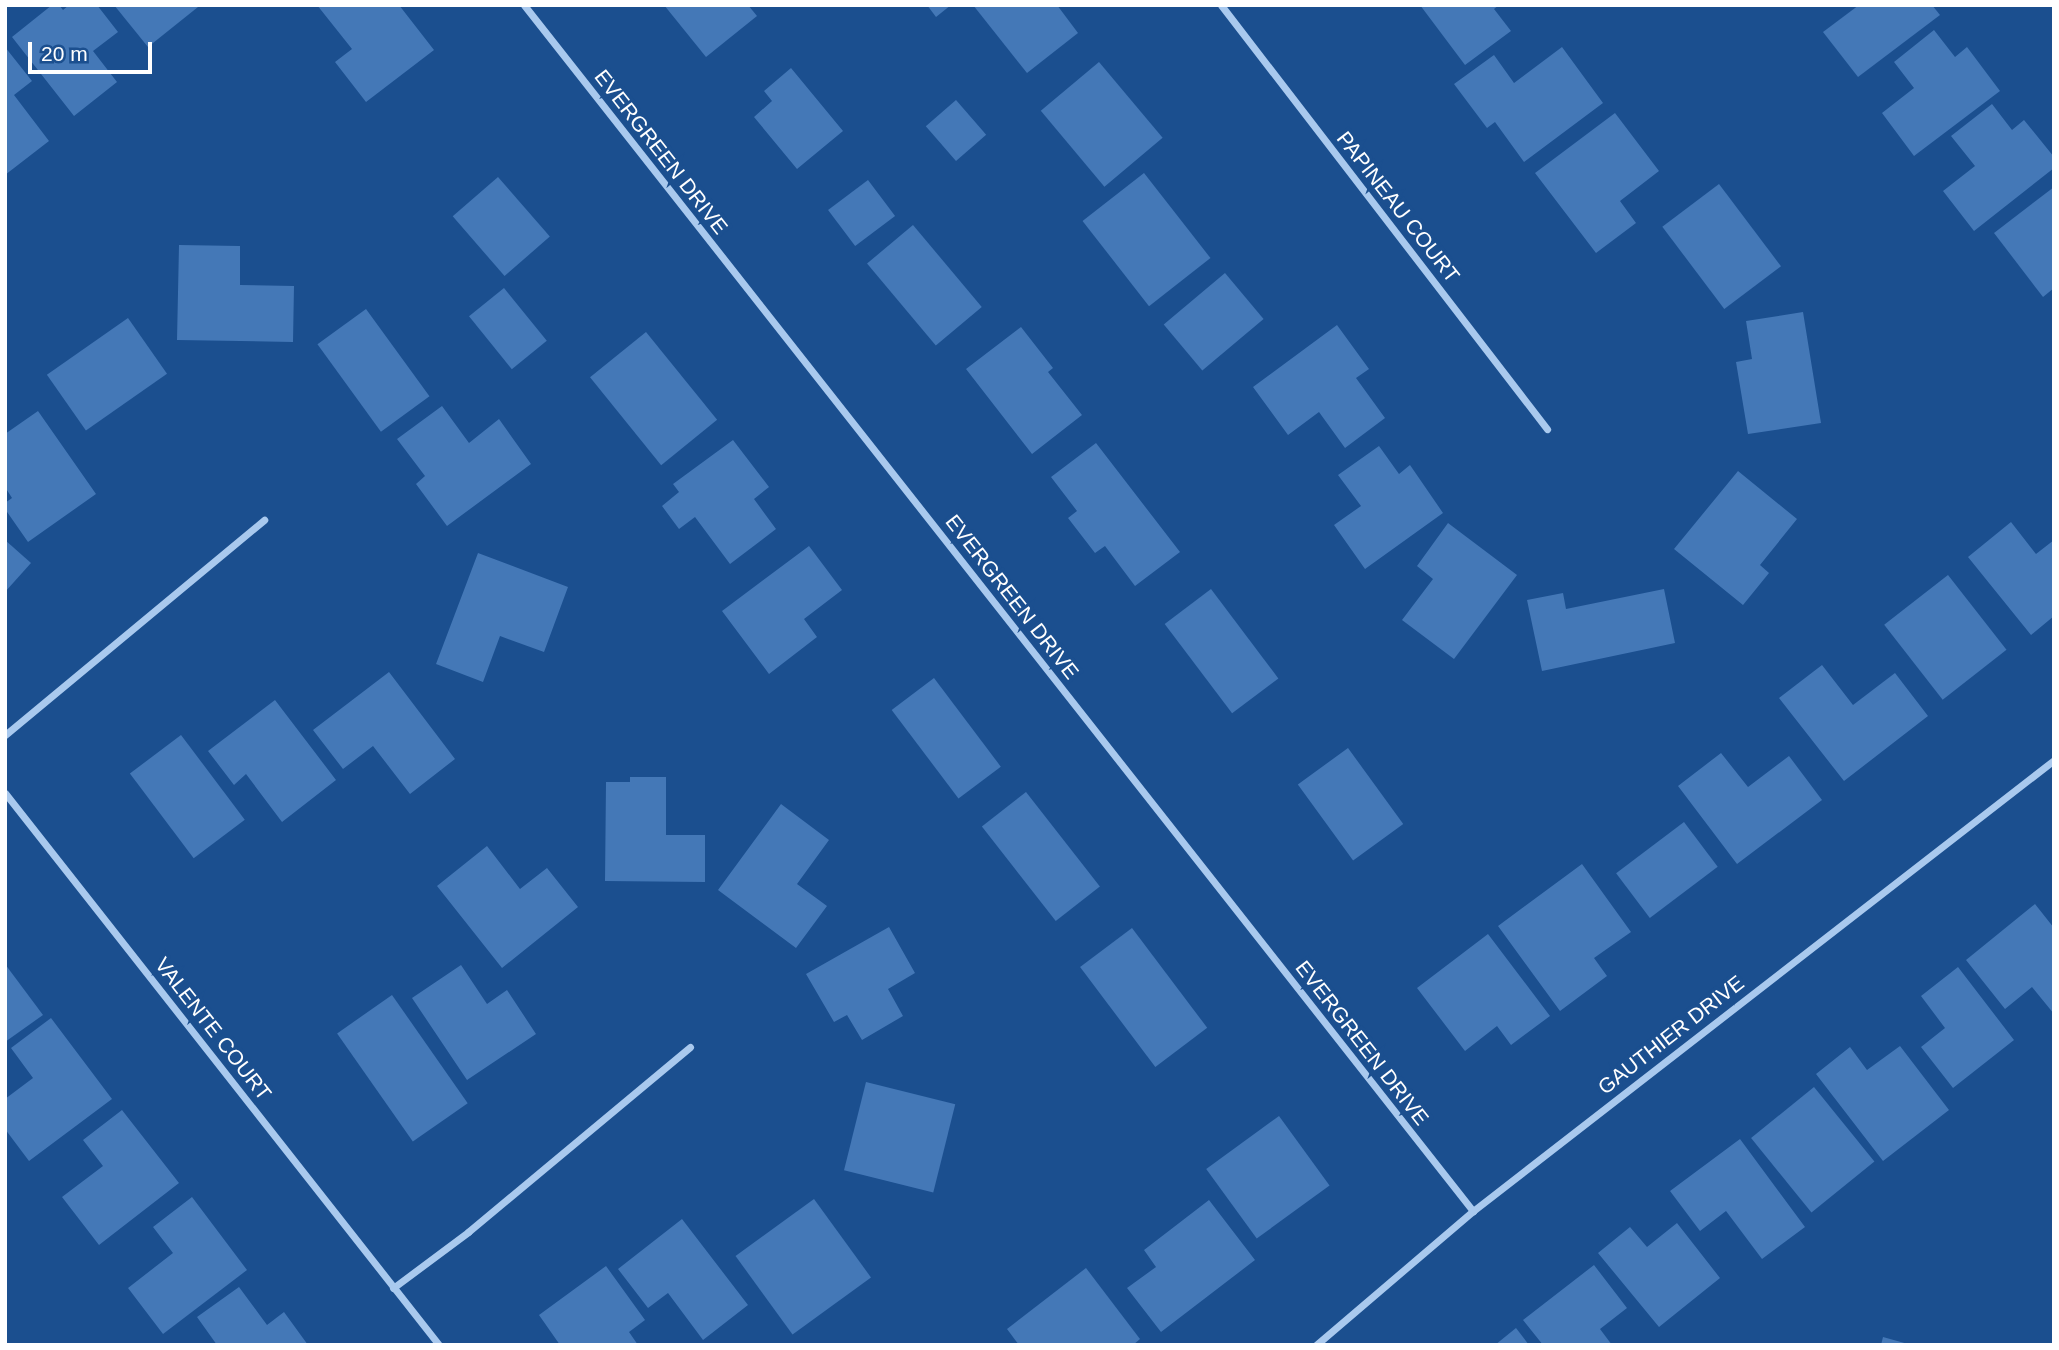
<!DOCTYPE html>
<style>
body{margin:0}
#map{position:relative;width:2059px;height:1350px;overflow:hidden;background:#1b4f8f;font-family:Arial,sans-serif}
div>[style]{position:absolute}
.building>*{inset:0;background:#4478b7;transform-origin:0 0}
.minor>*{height:7px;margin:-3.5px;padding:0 3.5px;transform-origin:3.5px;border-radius:3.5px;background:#a9c9ee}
span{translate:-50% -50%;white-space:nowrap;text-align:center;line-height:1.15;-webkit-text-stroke:7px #1b4f8f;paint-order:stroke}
.street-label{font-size:21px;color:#fff}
.frame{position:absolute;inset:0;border:7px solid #fff;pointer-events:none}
.scale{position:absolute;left:28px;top:42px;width:124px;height:32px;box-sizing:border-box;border:4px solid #fff;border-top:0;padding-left:9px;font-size:21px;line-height:24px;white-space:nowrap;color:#fff;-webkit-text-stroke:5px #1b4f8f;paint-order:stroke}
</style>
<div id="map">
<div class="building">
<div style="clip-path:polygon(52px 5px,59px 5px,63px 10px,69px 5px,97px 5px,118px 32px,93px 51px,117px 82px,74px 116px,12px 37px)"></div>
<div style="clip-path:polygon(114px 5px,196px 5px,198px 7px,148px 47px)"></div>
<div style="clip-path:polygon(317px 5px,399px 5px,434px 50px,366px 102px,335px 62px,352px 49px)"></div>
<div style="clip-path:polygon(664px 5px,748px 5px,757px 16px,706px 57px)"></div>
<div style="clip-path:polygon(927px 5px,951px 5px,936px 17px)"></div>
<div style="clip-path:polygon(973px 5px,1057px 5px,1078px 33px,1027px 73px)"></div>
<div style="clip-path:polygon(1420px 5px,1499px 5px,1494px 9px,1511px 31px,1465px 65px)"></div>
<div style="clip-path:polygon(1859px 5px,1932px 5px,1940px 15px,1858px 77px,1823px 32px)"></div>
<div style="clip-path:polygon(1934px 30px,1955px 57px,1967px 47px,2000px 91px,1914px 156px,1882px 113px,1914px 88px,1894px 62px)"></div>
<div style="clip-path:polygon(5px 47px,32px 81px,14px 95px,49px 141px,5px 175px)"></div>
<div style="clip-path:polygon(1562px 47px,1603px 103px,1524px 162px,1495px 122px,1487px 128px,1454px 84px,1494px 55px,1514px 83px)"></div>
<div style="left:1099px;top:62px;width:99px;height:76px;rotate:50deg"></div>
<div style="clip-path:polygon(791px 68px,843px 131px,797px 169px,754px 117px,772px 101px,764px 91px)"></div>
<div style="left:956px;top:100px;width:46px;height:40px;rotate:49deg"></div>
<div style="clip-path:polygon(1992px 104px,2012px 130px,2024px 120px,2054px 157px,2054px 168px,1974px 231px,1943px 191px,1975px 166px,1951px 136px)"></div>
<div style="clip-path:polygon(1615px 113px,1659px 171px,1620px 201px,1636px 223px,1596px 253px,1535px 173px)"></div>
<div style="left:1144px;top:173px;width:108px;height:78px;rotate:52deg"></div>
<div style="left:498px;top:177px;width:79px;height:60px;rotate:49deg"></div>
<div style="left:868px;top:180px;width:45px;height:50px;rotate:53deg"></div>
<div style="left:1719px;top:184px;width:103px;height:71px;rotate:53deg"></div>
<div style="clip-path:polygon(2054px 187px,2054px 288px,2043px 297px,1994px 233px)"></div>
<div style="left:913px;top:225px;width:107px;height:60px;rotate:50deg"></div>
<div style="clip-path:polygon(179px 245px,240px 246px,240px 285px,294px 286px,293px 342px,177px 340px)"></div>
<div style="left:1225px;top:273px;width:60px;height:80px;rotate:50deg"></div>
<div style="left:504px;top:288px;width:68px;height:45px;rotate:51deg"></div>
<div style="left:366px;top:309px;width:108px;height:60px;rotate:54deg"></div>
<div style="clip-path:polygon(1803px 312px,1821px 423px,1748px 434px,1736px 362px,1752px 359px,1746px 321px)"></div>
<div style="left:128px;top:318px;width:68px;height:99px;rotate:55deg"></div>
<div style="clip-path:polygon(1337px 325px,1369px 369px,1356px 378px,1385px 418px,1345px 448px,1319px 412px,1288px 435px,1253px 387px)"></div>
<div style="clip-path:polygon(1021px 327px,1053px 368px,1048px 372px,1082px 415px,1032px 454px,966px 369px)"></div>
<div style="left:646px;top:332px;width:113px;height:72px;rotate:51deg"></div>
<div style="clip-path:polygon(442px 406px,469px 443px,499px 419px,531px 464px,447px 526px,416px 484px,425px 476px,397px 439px)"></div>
<div style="clip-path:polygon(38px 411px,96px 494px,28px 542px,5px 509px,5px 503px,12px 498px,5px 487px,5px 434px)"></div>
<div style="clip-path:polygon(733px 440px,769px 487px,754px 499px,776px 529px,730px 564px,695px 517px,679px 529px,662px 506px,679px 492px,673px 484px)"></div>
<div style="clip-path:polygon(1096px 443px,1180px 552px,1135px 586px,1105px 546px,1095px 553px,1068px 518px,1077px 511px,1051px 477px)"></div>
<div style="clip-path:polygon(1379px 446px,1399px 474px,1410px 465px,1443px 513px,1365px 569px,1334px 525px,1361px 506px,1338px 475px)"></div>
<div style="clip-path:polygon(1738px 471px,1797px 519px,1760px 565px,1769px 573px,1743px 605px,1674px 549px)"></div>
<div style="clip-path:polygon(2011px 522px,2036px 554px,2054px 540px,2054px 616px,2031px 635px,1968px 557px)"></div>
<div style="clip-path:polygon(1448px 523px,1517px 575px,1454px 659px,1402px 620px,1433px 579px,1417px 566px)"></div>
<div style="clip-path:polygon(5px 540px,31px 563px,5px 592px)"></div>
<div style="clip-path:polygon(809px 546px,842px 590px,804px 619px,817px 637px,769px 674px,722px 611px)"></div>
<div style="clip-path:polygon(478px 553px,568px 587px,544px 652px,500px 636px,483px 682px,436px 664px)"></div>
<div style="left:1948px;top:575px;width:95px;height:81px;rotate:52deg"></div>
<div style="left:1211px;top:589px;width:112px;height:58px;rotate:53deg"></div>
<div style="clip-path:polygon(1664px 589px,1675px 643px,1542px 671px,1527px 600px,1563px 593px,1566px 609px)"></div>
<div style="clip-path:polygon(1822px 665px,1853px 705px,1895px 673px,1928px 716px,1844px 781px,1779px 698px)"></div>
<div style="clip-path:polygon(389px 672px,455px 759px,410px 794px,373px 746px,343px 769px,313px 730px)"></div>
<div style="left:934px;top:678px;width:111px;height:53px;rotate:53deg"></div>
<div style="clip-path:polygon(275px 700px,336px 780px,282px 822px,246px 774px,234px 785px,208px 751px)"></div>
<div style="left:181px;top:735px;width:106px;height:64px;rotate:53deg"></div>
<div style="left:1348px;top:748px;width:94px;height:62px;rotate:54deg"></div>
<div style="clip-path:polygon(1721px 753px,1748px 787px,1789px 756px,1822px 800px,1737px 864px,1678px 786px)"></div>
<div style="clip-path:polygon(630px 777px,666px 777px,666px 835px,705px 835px,705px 882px,605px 881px,606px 782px,630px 782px)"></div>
<div style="left:1026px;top:792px;width:120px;height:56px;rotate:52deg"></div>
<div style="clip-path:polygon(781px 804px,829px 840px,797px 884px,827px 906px,796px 948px,718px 890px)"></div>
<div style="left:1684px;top:822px;width:56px;height:85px;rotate:53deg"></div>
<div style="clip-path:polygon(487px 846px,520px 889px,547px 868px,578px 907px,502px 968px,437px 886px)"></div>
<div style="clip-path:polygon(1582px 864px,1631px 932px,1594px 958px,1607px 976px,1560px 1011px,1498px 926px)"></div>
<div style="clip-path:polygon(2035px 904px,2054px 928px,2054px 1014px,2032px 987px,2005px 1009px,1966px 960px)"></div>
<div style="clip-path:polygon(889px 927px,915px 973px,888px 989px,903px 1016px,862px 1040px,847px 1015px,834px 1022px,806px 974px)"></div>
<div style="left:1132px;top:928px;width:125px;height:65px;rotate:53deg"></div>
<div style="clip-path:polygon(1488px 934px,1550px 1016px,1511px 1045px,1497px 1026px,1465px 1051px,1417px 988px)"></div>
<div style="clip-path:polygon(5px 964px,43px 1015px,5px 1042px)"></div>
<div style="clip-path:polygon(461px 965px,487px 1004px,507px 990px,536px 1034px,467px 1080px,412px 998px)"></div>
<div style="clip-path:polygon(1958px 967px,2014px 1040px,1953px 1088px,1921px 1047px,1945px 1028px,1921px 996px)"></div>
<div style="left:392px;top:995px;width:132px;height:67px;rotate:55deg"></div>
<div style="clip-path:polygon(51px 1018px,112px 1099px,29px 1161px,5px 1129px,5px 1099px,33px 1078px,11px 1048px)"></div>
<div style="clip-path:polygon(1900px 1046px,1949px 1110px,1883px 1161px,1816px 1074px,1850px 1047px,1867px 1070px)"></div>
<div style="left:866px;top:1082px;width:92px;height:91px;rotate:14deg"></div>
<div style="left:1814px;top:1087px;width:96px;height:81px;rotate:51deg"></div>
<div style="clip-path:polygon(122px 1110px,179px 1183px,99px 1245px,62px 1197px,103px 1166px,83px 1140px)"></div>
<div style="left:1279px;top:1116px;width:86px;height:90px;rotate:54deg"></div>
<div style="clip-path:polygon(1740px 1139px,1805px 1227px,1762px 1259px,1726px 1211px,1700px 1231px,1670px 1191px)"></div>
<div style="clip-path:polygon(192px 1197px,247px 1270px,163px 1334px,128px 1288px,173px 1253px,153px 1227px)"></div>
<div style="left:814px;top:1199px;width:97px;height:97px;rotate:54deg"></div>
<div style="clip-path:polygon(1209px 1200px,1255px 1260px,1161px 1332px,1127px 1288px,1156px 1267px,1144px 1250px)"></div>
<div style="clip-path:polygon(682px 1219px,748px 1305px,703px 1340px,668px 1293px,648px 1308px,618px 1269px)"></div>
<div style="clip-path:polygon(1677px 1223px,1720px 1278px,1659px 1327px,1598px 1253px,1630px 1227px,1647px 1247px)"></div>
<div style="clip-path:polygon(1594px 1265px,1627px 1308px,1600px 1329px,1612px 1345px,1543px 1345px,1523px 1320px)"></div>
<div style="clip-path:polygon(606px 1266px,645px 1320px,629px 1332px,638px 1345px,560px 1345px,539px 1315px)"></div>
<div style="clip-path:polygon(1086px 1268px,1140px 1339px,1133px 1345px,1019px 1345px,1007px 1329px)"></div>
<div style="clip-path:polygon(239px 1287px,267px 1325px,284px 1312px,308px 1345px,217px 1345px,197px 1317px)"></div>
<div style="clip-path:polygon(1516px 1328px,1529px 1345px,1495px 1345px)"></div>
<div style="clip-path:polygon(1883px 1337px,1908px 1344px,1908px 1345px,1881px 1345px)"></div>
</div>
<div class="minor">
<div style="left:524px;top:5px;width:1535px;rotate:51.8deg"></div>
<div style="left:1221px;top:5px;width:535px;rotate:52.44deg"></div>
<div style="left:5px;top:735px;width:337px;rotate:-39.7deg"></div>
<div style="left:5px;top:793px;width:702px;rotate:51.82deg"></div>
<div style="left:393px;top:1288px;width:94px;rotate:-36.7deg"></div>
<div style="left:468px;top:1232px;width:289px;rotate:-39.8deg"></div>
<div style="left:1316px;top:1345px;width:206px;rotate:-40.5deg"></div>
<div style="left:1473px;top:1211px;width:736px;rotate:-37.82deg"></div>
</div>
<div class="street-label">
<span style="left:661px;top:152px;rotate:52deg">EVERGREEN DRIVE</span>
<span style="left:1398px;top:207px;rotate:52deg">PAPINEAU COURT</span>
<span style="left:1012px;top:597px;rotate:52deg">EVERGREEN DRIVE</span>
<span style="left:213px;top:1029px;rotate:52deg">VALENTE COURT</span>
<span style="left:1671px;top:1035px;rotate:-38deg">GAUTHIER DRIVE</span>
<span style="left:1362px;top:1043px;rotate:52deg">EVERGREEN DRIVE</span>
</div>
<div class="frame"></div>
<div class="scale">20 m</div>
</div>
